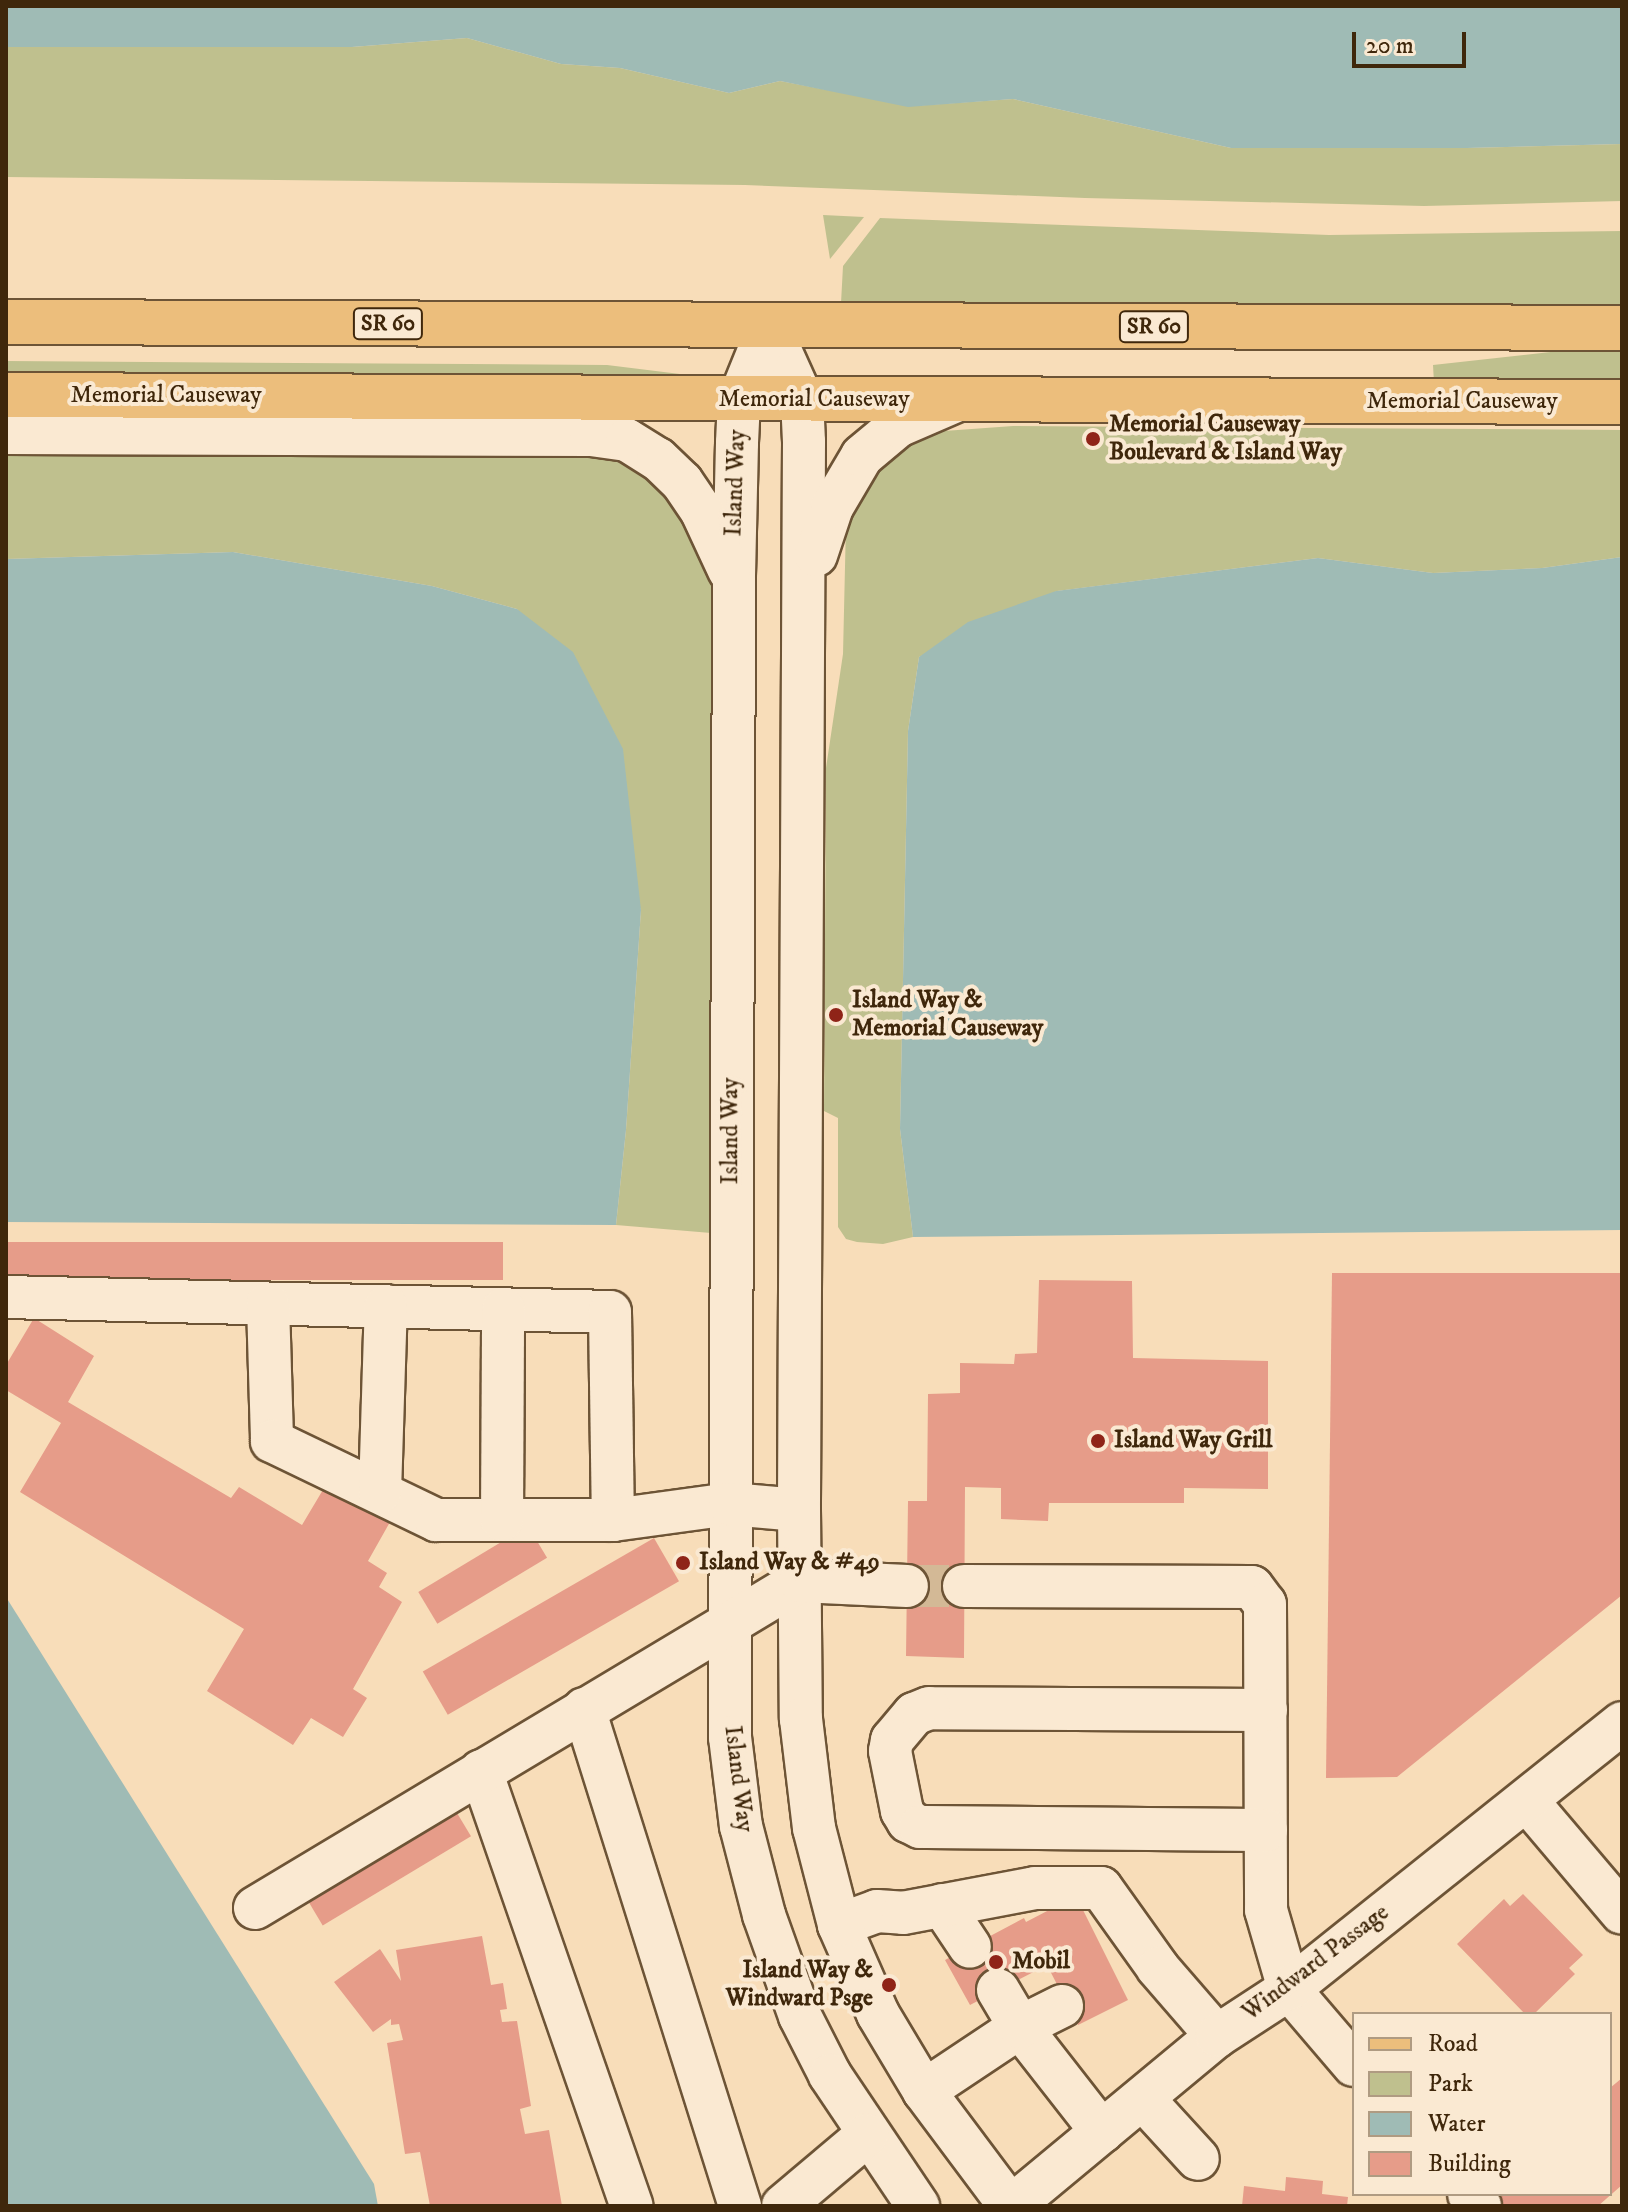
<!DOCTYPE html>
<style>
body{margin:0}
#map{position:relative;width:1628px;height:2212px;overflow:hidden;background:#f8ddb9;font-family:"IM FELL DW Pica",serif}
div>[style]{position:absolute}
.green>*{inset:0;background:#bfc08e}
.water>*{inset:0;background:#9fbbb5}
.building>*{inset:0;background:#e69c89;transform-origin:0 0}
.minor-tunnel>*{height:42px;margin-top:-21px;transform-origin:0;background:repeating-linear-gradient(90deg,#d3b996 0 42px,transparent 0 63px)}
.roads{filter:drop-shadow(2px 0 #6d5436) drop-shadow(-2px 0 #6d5436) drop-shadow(0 2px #6d5436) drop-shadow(0 -2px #6d5436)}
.minor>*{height:42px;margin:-21px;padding:0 21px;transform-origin:21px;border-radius:21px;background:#fae9d2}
.major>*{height:44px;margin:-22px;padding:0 22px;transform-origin:22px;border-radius:22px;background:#ecbe7c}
.dots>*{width:22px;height:22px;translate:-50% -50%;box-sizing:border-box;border:4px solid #fae9d2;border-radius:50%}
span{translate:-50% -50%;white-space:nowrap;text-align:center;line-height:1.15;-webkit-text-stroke:8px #fae9d2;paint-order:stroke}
.shield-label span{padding:2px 6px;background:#fae9d2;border:2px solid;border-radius:6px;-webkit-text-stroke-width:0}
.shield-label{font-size:22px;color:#3f270b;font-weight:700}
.street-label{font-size:24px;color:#3f270b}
.poi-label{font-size:24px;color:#3f270b;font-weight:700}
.left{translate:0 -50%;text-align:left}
.right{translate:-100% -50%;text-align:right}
.frame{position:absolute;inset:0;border:8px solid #3f270b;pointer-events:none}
.legend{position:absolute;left:1352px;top:2012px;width:260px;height:184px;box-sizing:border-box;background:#fae9d2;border:2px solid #af9b82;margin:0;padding:10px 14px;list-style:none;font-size:24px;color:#3f270b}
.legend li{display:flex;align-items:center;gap:16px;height:40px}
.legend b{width:40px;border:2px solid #af9b82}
.scale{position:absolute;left:1352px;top:32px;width:114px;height:36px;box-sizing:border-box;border:4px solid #3f270b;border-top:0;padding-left:10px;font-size:24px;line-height:28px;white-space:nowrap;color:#3f270b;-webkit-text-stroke:6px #fae9d2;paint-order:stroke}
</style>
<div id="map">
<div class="green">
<div style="clip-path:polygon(467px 38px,561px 64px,620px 68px,729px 93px,780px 81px,912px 106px,1013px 99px,1231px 148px,1467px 148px,1622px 144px,1622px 201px,1424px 206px,1085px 198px,745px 185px,6px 177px,6px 47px,352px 47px)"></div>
<div style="clip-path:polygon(823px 215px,864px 217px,830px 259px)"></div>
<div style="clip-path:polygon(880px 218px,1329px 235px,1622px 231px,1622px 311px,841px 303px,843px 266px)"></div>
<div style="clip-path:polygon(1577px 349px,1622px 349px,1622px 385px,1434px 383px,1433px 365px)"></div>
<div style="clip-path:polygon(6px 361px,607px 365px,688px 375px,687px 378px,6px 376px)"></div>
<div style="clip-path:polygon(1013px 426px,1622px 430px,1622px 557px,1542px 568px,1433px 573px,1318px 558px,1057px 591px,919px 657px,908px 731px,900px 1129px,913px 1237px,883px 1244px,857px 1242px,846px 1239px,838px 1227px,838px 1118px,824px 1111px,826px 768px,843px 654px,846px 523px,868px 474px,908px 443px,944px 431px)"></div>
<div style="clip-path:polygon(6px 442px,602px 446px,665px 486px,716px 581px,711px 1233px,616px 1225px,626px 1130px,641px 910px,517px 609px,432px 586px,233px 552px,6px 559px)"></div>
</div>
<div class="water">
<div style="clip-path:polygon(6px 6px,1622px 6px,1622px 144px,1467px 148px,1231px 148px,1013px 99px,908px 107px,780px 81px,729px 93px,620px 68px,561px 64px,467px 38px,352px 47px,6px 47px)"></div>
<div style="clip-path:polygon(233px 552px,432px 586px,517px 609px,573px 652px,623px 749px,641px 910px,626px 1130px,616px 1225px,6px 1222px,6px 559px)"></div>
<div style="clip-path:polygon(1622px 557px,1622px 1230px,913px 1237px,900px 1129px,908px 731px,919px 657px,968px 622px,1056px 591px,1318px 558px,1433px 573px,1542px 568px)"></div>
<div style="clip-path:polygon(6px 1597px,374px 2184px,378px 2206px,6px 2206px)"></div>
</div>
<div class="building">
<div style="left:6px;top:1242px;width:497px;height:38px"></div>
<div style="clip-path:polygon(1332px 1273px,1622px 1273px,1622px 1595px,1397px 1777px,1326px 1778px)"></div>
<div style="clip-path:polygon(1039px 1280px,1132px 1281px,1133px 1358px,1268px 1361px,1268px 1489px,1184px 1488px,1184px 1503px,1049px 1503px,1048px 1521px,1001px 1519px,1001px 1488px,965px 1487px,964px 1658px,906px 1656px,908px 1501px,927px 1501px,928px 1394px,960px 1393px,960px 1363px,1014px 1364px,1015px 1354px,1037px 1353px)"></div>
<div style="clip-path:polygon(34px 1318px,94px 1356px,68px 1402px,231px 1498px,239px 1487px,302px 1525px,327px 1483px,390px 1522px,368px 1561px,387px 1573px,379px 1587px,402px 1602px,353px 1689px,367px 1698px,343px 1737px,311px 1718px,293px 1745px,207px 1691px,244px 1629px,20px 1492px,61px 1423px,6px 1390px,6px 1365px)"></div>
<div style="left:528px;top:1526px;width:37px;height:128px;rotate:59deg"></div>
<div style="left:654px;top:1538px;width:50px;height:267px;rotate:60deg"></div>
<div style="left:454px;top:1808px;width:33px;height:173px;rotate:59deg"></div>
<div style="clip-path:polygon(1523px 1894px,1583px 1955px,1569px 1968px,1575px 1974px,1534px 2014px,1525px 2014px,1457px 1944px,1504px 1899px,1510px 1906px)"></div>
<div style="clip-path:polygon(1076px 1896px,1128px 2000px,1078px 2025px,1047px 1965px,970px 2005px,945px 1960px,1024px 1918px,1026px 1922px)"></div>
<div style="clip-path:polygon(482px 1936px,491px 1985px,503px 1983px,507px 2009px,500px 2010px,502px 2022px,517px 2021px,531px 2106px,520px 2109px,525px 2134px,549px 2130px,562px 2206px,430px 2206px,420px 2152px,405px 2154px,387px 2043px,403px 2040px,399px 2024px,391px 2025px,391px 2019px,373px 2032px,334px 1982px,380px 1949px,401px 1981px,396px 1950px)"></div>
<div style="clip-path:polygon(1622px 2078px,1622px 2185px,1598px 2206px,1504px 2206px,1493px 2194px,1610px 2194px,1610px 2088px)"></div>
<div style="clip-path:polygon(1286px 2177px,1323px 2181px,1322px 2194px,1348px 2197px,1347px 2206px,1242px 2206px,1244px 2186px,1285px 2191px)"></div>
</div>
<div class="minor-tunnel">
<div style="left:907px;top:1586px;width:57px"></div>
</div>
<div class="roads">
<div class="minor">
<div style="left:769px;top:326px;width:80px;rotate:65.7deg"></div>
<div style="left:802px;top:399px;width:43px;rotate:87.3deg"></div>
<div style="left:804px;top:442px;width:1068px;rotate:90.27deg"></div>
<div style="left:799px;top:1510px;width:209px;rotate:89.5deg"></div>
<div style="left:801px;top:1719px;width:110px;rotate:83.2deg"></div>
<div style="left:814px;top:1828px;width:100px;rotate:75.5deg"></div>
<div style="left:839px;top:1925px;width:97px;rotate:66.3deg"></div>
<div style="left:878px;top:2014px;width:90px;rotate:59.1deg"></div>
<div style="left:924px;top:2091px;width:144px;rotate:53.2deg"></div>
<div style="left:769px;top:326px;width:80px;rotate:112.1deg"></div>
<div style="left:739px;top:400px;width:43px;rotate:92.7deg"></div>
<div style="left:737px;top:443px;width:135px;rotate:91.3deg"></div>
<div style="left:734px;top:578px;width:1159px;rotate:90.2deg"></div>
<div style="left:730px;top:1737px;width:90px;rotate:83deg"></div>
<div style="left:741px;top:1826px;width:92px;rotate:75.5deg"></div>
<div style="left:764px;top:1915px;width:107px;rotate:70.4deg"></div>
<div style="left:800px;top:2016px;width:66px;rotate:63deg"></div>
<div style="left:830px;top:2075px;width:158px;rotate:56.1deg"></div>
<div style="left:6px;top:433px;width:585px;rotate:0.2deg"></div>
<div style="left:591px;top:435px;width:36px;rotate:8deg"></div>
<div style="left:627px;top:440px;width:36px;rotate:32deg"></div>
<div style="left:658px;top:459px;width:33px;rotate:44deg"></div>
<div style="left:682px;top:482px;width:36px;rotate:56deg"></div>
<div style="left:702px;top:512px;width:64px;rotate:65deg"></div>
<div style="left:816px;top:555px;width:51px;rotate:-71.6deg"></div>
<div style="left:832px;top:507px;width:59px;rotate:-59.5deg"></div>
<div style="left:862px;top:456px;width:47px;rotate:-39.8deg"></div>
<div style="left:898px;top:426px;width:63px;rotate:-23.3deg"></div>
<div style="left:6px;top:1297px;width:604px;rotate:1.42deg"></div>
<div style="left:610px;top:1312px;width:208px;rotate:89.2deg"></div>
<div style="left:268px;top:1304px;width:137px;rotate:88.3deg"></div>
<div style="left:272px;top:1441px;width:182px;rotate:25.7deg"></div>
<div style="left:436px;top:1520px;width:177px"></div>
<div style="left:613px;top:1520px;width:118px;rotate:-7.8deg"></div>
<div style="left:730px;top:1504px;width:69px;rotate:5deg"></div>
<div style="left:380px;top:1492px;width:186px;rotate:-88.2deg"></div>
<div style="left:502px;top:1520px;width:211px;rotate:-89.7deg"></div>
<div style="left:964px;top:1586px;width:288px;rotate:0.2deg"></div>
<div style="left:1252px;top:1587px;width:21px;rotate:53deg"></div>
<div style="left:1265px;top:1604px;width:306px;rotate:89.8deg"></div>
<div style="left:1266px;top:1910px;width:82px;rotate:73.8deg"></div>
<div style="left:1289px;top:1989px;width:100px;rotate:49.5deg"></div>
<div style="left:584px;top:1709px;width:521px;rotate:72.57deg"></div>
<div style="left:1266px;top:1710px;width:337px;rotate:-179.7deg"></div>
<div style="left:929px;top:1708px;width:16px;rotate:158deg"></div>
<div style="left:914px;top:1714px;width:34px;rotate:130deg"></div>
<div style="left:892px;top:1740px;width:11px;rotate:100deg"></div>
<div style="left:890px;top:1751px;width:61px;rotate:78.7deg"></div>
<div style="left:902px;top:1811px;width:12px;rotate:59deg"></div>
<div style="left:908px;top:1821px;width:13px;rotate:27deg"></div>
<div style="left:920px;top:1827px;width:346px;rotate:0.5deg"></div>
<div style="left:481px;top:1771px;width:460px;rotate:70.9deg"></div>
<div style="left:1528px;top:1802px;width:145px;rotate:49.7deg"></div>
<div style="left:942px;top:1905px;width:50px;rotate:56.3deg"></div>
<div style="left:255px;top:1908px;width:636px;rotate:-30.96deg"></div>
<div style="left:800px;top:1581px;width:107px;rotate:2.7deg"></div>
<div style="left:839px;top:1925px;width:40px;rotate:-20.2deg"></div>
<div style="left:877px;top:1911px;width:26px;rotate:4deg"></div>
<div style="left:903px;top:1913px;width:134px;rotate:-10.7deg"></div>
<div style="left:1035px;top:1888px;width:66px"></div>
<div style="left:1101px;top:1888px;width:98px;rotate:54.5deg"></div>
<div style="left:1158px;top:1968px;width:90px;rotate:49.1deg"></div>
<div style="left:998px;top:1990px;width:43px;rotate:59.3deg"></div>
<div style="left:1020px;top:2027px;width:133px;rotate:52deg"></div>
<div style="left:924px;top:2091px;width:115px;rotate:-33.7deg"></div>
<div style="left:1020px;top:2027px;width:47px;rotate:-26.6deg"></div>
<div style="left:1143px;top:2099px;width:81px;rotate:47.5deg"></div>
<div style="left:1469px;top:2194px;width:16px;rotate:47deg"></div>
<div style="left:783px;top:2206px;width:110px;rotate:-40.2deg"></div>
<div style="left:1012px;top:2206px;width:266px;rotate:-39.7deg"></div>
<div style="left:1217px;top:2036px;width:86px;rotate:-33.1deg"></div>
<div style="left:1289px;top:1989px;width:426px;rotate:-38.6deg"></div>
</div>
<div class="major">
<div style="left:6px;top:322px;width:1616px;rotate:0.21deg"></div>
<div style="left:6px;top:395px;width:1616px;rotate:0.25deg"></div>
</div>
</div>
<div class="dots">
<div style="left:1093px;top:439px;background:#8f2418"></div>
<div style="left:836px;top:1015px;background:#8f2418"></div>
<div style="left:1098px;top:1441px;background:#8f2418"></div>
<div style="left:683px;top:1563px;background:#8f2418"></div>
<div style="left:996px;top:1962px;background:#8f2418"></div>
<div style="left:889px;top:1985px;background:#8f2418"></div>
</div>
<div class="shield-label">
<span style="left:388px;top:324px">SR 60</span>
<span style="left:1154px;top:327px">SR 60</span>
</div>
<div class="street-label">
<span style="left:166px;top:396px">Memorial Causeway</span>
<span style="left:814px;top:400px">Memorial Causeway</span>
<span style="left:1462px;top:402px">Memorial Causeway</span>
<span style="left:736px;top:483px;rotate:-88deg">Island Way</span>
<span style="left:731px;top:1131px;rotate:-90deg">Island Way</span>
<span style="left:738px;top:1779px;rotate:83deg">Island Way</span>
<span style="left:1316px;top:1963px;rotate:-37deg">Windward Passage</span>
</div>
<div class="poi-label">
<span class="left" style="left:1109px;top:439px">Memorial Causeway<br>Boulevard &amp; Island Way</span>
<span class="left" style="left:852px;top:1015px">Island Way &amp;<br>Memorial Causeway</span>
<span class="left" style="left:1114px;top:1441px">Island Way Grill</span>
<span class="left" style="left:699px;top:1563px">Island Way &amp; #49</span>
<span class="left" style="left:1012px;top:1962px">Mobil</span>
<span class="right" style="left:873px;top:1985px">Island Way &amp;<br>Windward Psge</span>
</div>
<div class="frame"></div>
<ul class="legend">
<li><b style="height:10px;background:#ecbe7c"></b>Road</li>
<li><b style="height:22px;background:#bfc08e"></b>Park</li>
<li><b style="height:22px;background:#9fbbb5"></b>Water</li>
<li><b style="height:22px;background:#e69c89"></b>Building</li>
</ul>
<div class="scale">20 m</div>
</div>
